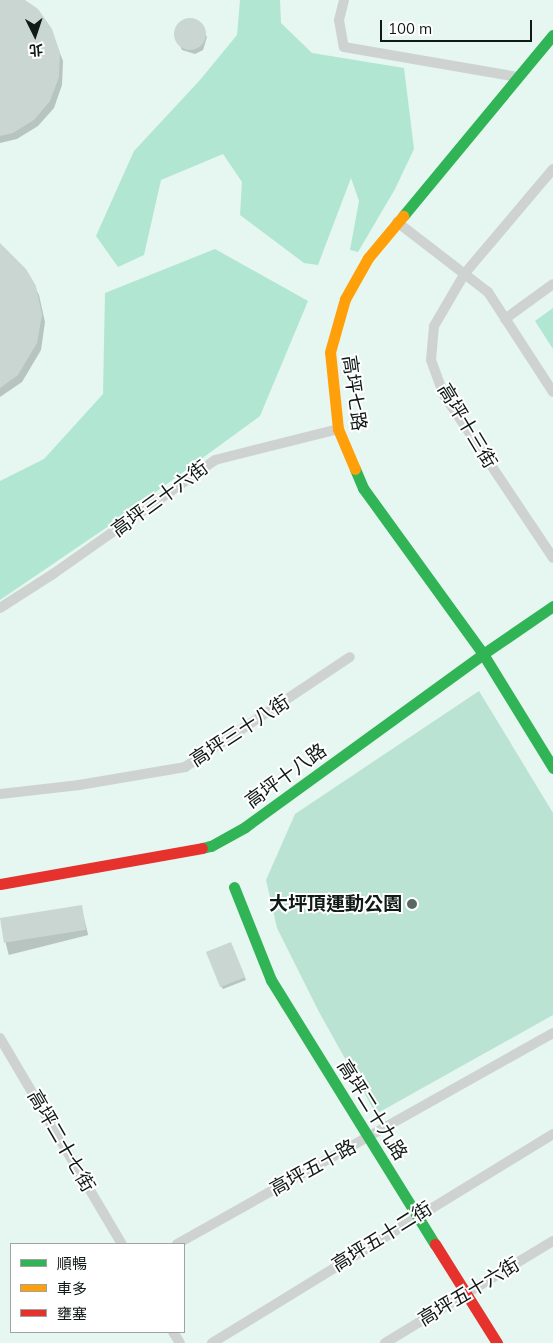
<!DOCTYPE html>
<meta charset="utf-8">
<style>
body{margin:0}
#map{position:relative;width:553px;height:1343px;overflow:hidden;background:#e6f6f0;font-family:Mulish,"Noto Sans TC",sans-serif}
div>[style]{position:absolute}
.green>*{inset:0;background:#bae3d4}
.forest>*{inset:0;background:#b1e6d3}
.shadow>*{inset:0;background:#0003;transform-origin:0 0}
.building>*{inset:0;background:#c9d6d1;transform-origin:0 0}
.round{border-radius:50%}
.street>*{height:10px;margin:-5px;padding:0 5px;transform-origin:5px;border-radius:5px;background:#ced3d1}
.fast>*{height:11px;margin:-5.5px;padding:0 5.5px;transform-origin:5.5px;border-radius:5.5px;background:#30b455}
.slow>*{height:11px;margin:-5.5px;padding:0 5.5px;transform-origin:5.5px;border-radius:5.5px;background:#ff9f0a}
.jam>*{height:11px;margin:-5.5px;padding:0 5.5px;transform-origin:5.5px;border-radius:5.5px;background:#e5322d}
.dots>*{width:14px;height:14px;translate:-50% -50%;box-sizing:border-box;border:2px solid #fff;border-radius:50%}
span{translate:-50% -50%;white-space:nowrap;text-align:center;line-height:1.15;-webkit-text-stroke:4px #fff;paint-order:stroke}
.street-label{font-size:19px;color:#101a16}
.poi-label{font-size:19px;color:#101a16;font-weight:700}
.right{translate:-100% -50%;text-align:right}
.legend{position:absolute;left:10px;top:1243px;width:175px;height:90px;box-sizing:border-box;background:#fff;border:1px solid #9fa3a2;margin:0;padding:6px 9px;list-style:none;font-size:15px;color:#101a16}
.legend li{display:flex;align-items:center;gap:10px;height:25px}
.legend b{width:25px;border:1px solid #9fa3a2}
.north{position:absolute;left:10px;top:10px;width:50px;height:50px;-webkit-text-stroke:4px #fff;paint-order:stroke;rotate:176deg;font-size:14px;font-weight:700;line-height:20px;text-align:center;color:#101a16}
.north::after{content:'';display:block;margin:auto;width:18px;height:22px;background:#101a16;clip-path:polygon(50% 0,100% 100%,50% 72%,0 100%)}
.scale{position:absolute;left:380px;top:20px;width:152px;height:22px;box-sizing:border-box;border:2px solid #101a16;border-top:0;padding-left:6px;font-size:15px;line-height:18px;white-space:nowrap;color:#101a16;-webkit-text-stroke:4px #fff;paint-order:stroke}
</style>
<div id="map">
<div class="green">
<div style="clip-path:polygon(479px 691px,553px 813px,553px 1015px,376px 1114px,319px 1012px,277px 928px,266px 880px,295px 814px)"></div>
</div>
<div class="forest">
<div style="clip-path:polygon(240px 0,280px 0,281px 23px,312px 53px,404px 68px,414px 149px,395px 189px,358px 252px,350px 250px,359px 201px,351px 178px,318px 265px,304px 263px,240px 215px,242px 182px,223px 154px,161px 180px,144px 255px,118px 267px,96px 236px,134px 151px,200px 80px,237px 35px)"></div>
<div style="clip-path:polygon(215px 249px,308px 301px,260px 416px,116px 521px,0 600px,0 481px,44px 459px,103px 394px,105px 293px)"></div>
<div style="clip-path:polygon(553px 308px,553px 349px,535px 321px)"></div>
</div>
<div class="shadow">
<div style="clip-path:polygon(0 0,23px 0,51px 30px,63px 61px,62px 85px,54px 108px,38px 126px,17px 139px,0 143px)"></div>
<div style="clip-path:polygon(187px 19px,196px 21px,207px 37px,203px 50px,195px 54px,182px 50px,175px 36px,179px 23px)"></div>
<div style="clip-path:polygon(0 248px,25px 270px,39px 295px,45px 322px,41px 350px,22px 382px,0 397px)"></div>
<div style="left:81px;top:906px;width:30px;height:82px;rotate:76deg"></div>
<div style="clip-path:polygon(232px 946px,246px 980px,223px 989px,221px 986px)"></div>
</div>
<div class="building">
<div style="clip-path:polygon(0 0,25px 0,38px 9px,52px 29px,60px 53px,59px 77px,50px 101px,34px 120px,13px 133px,0 136px)"></div>
<div class="round" style="left:174px;top:18px;width:32px;height:32px"></div>
<div style="clip-path:polygon(0 243px,26px 269px,36px 286px,42px 315px,37px 343px,18px 375px,0 388px)"></div>
<div style="left:82px;top:905px;width:25px;height:83px;rotate:81deg"></div>
<div style="left:231px;top:942px;width:38px;height:27px;rotate:68deg"></div>
</div>
<div class="street">
<div style="left:344px;top:0;width:21px;rotate:104deg"></div>
<div style="left:339px;top:20px;width:27px;rotate:80deg"></div>
<div style="left:344px;top:47px;width:177px;rotate:9.8deg"></div>
<div style="left:553px;top:169px;width:136px;rotate:130.2deg"></div>
<div style="left:465px;top:273px;width:61px;rotate:120.3deg"></div>
<div style="left:434px;top:326px;width:34px;rotate:95deg"></div>
<div style="left:431px;top:360px;width:37px;rotate:70deg"></div>
<div style="left:444px;top:395px;width:196px;rotate:56.2deg"></div>
<div style="left:397px;top:222px;width:115px;rotate:37.6deg"></div>
<div style="left:488px;top:292px;width:119px;rotate:57deg"></div>
<div style="left:505px;top:319px;width:59px;rotate:-36.1deg"></div>
<div style="left:0;top:608px;width:63px;rotate:-32.7deg"></div>
<div style="left:53px;top:574px;width:198px;rotate:-35.1deg"></div>
<div style="left:215px;top:460px;width:127px;rotate:-14.1deg"></div>
<div style="left:0;top:794px;width:80px;rotate:-6.5deg"></div>
<div style="left:79px;top:785px;width:108px;rotate:-9.6deg"></div>
<div style="left:185px;top:767px;width:198px;rotate:-33.7deg"></div>
<div style="left:0;top:1038px;width:239px;rotate:59.4deg"></div>
<div style="left:177px;top:1244px;width:431px;rotate:-29.3deg"></div>
<div style="left:173px;top:1332px;width:13px;rotate:58deg"></div>
<div style="left:212px;top:1343px;width:400px;rotate:-31.5deg"></div>
<div style="left:385px;top:1343px;width:197px;rotate:-31.3deg"></div>
</div>
<div class="fast">
<div style="left:403px;top:216px;width:235px;rotate:-50.4deg"></div>
<div style="left:355px;top:469px;width:21px;rotate:67deg"></div>
<div style="left:363px;top:488px;width:205px;rotate:54.1deg"></div>
<div style="left:483px;top:654px;width:134px;rotate:58.4deg"></div>
<div style="left:202px;top:848px;width:9px;rotate:-13deg"></div>
<div style="left:211px;top:846px;width:39px;rotate:-29deg"></div>
<div style="left:245px;top:827px;width:294px;rotate:-36deg"></div>
<div style="left:483px;top:654px;width:85px;rotate:-34.4deg"></div>
<div style="left:234px;top:887px;width:100px;rotate:68.3deg"></div>
<div style="left:271px;top:980px;width:311px;rotate:58.2deg"></div>
</div>
<div class="slow">
<div style="left:355px;top:469px;width:43px;rotate:-113deg"></div>
<div style="left:338px;top:429px;width:77px;rotate:-95.9deg"></div>
<div style="left:330px;top:352px;width:55px;rotate:-74.2deg"></div>
<div style="left:345px;top:299px;width:47px;rotate:-60.7deg"></div>
<div style="left:368px;top:258px;width:55px;rotate:-50.2deg"></div>
</div>
<div class="jam">
<div style="left:0;top:884px;width:205px;rotate:-10.1deg"></div>
<div style="left:435px;top:1244px;width:117px;rotate:57.9deg"></div>
</div>
<div class="dots">
<div style="left:412px;top:904px;background:#5b6762"></div>
</div>
<div class="street-label">
<span style="left:354px;top:393px;rotate:82deg">高坪七路</span>
<span style="left:467px;top:426px;rotate:59deg">高坪十三街</span>
<span style="left:160px;top:499px;rotate:-36deg">高坪三十六街</span>
<span style="left:240px;top:731px;rotate:-33deg">高坪三十八街</span>
<span style="left:286px;top:776px;rotate:-36deg">高坪十八路</span>
<span style="left:372px;top:1110px;rotate:58deg">高坪二十九路</span>
<span style="left:61px;top:1141px;rotate:60deg">高坪二十七街</span>
<span style="left:313px;top:1168px;rotate:-29deg">高坪五十路</span>
<span style="left:382px;top:1237px;rotate:-32deg">高坪五十二街</span>
<span style="left:469px;top:1292px;rotate:-31deg">高坪五十六街</span>
</div>
<div class="poi-label">
<span class="right" style="left:402px;top:904px">大坪頂運動公園</span>
</div>
<ul class="legend">
<li><b style="height:6px;background:#30b455"></b>順暢</li>
<li><b style="height:6px;background:#ff9f0a"></b>車多</li>
<li><b style="height:6px;background:#e5322d"></b>壅塞</li>
</ul>
<div class="north">北</div>
<div class="scale">100 m</div>
</div>
